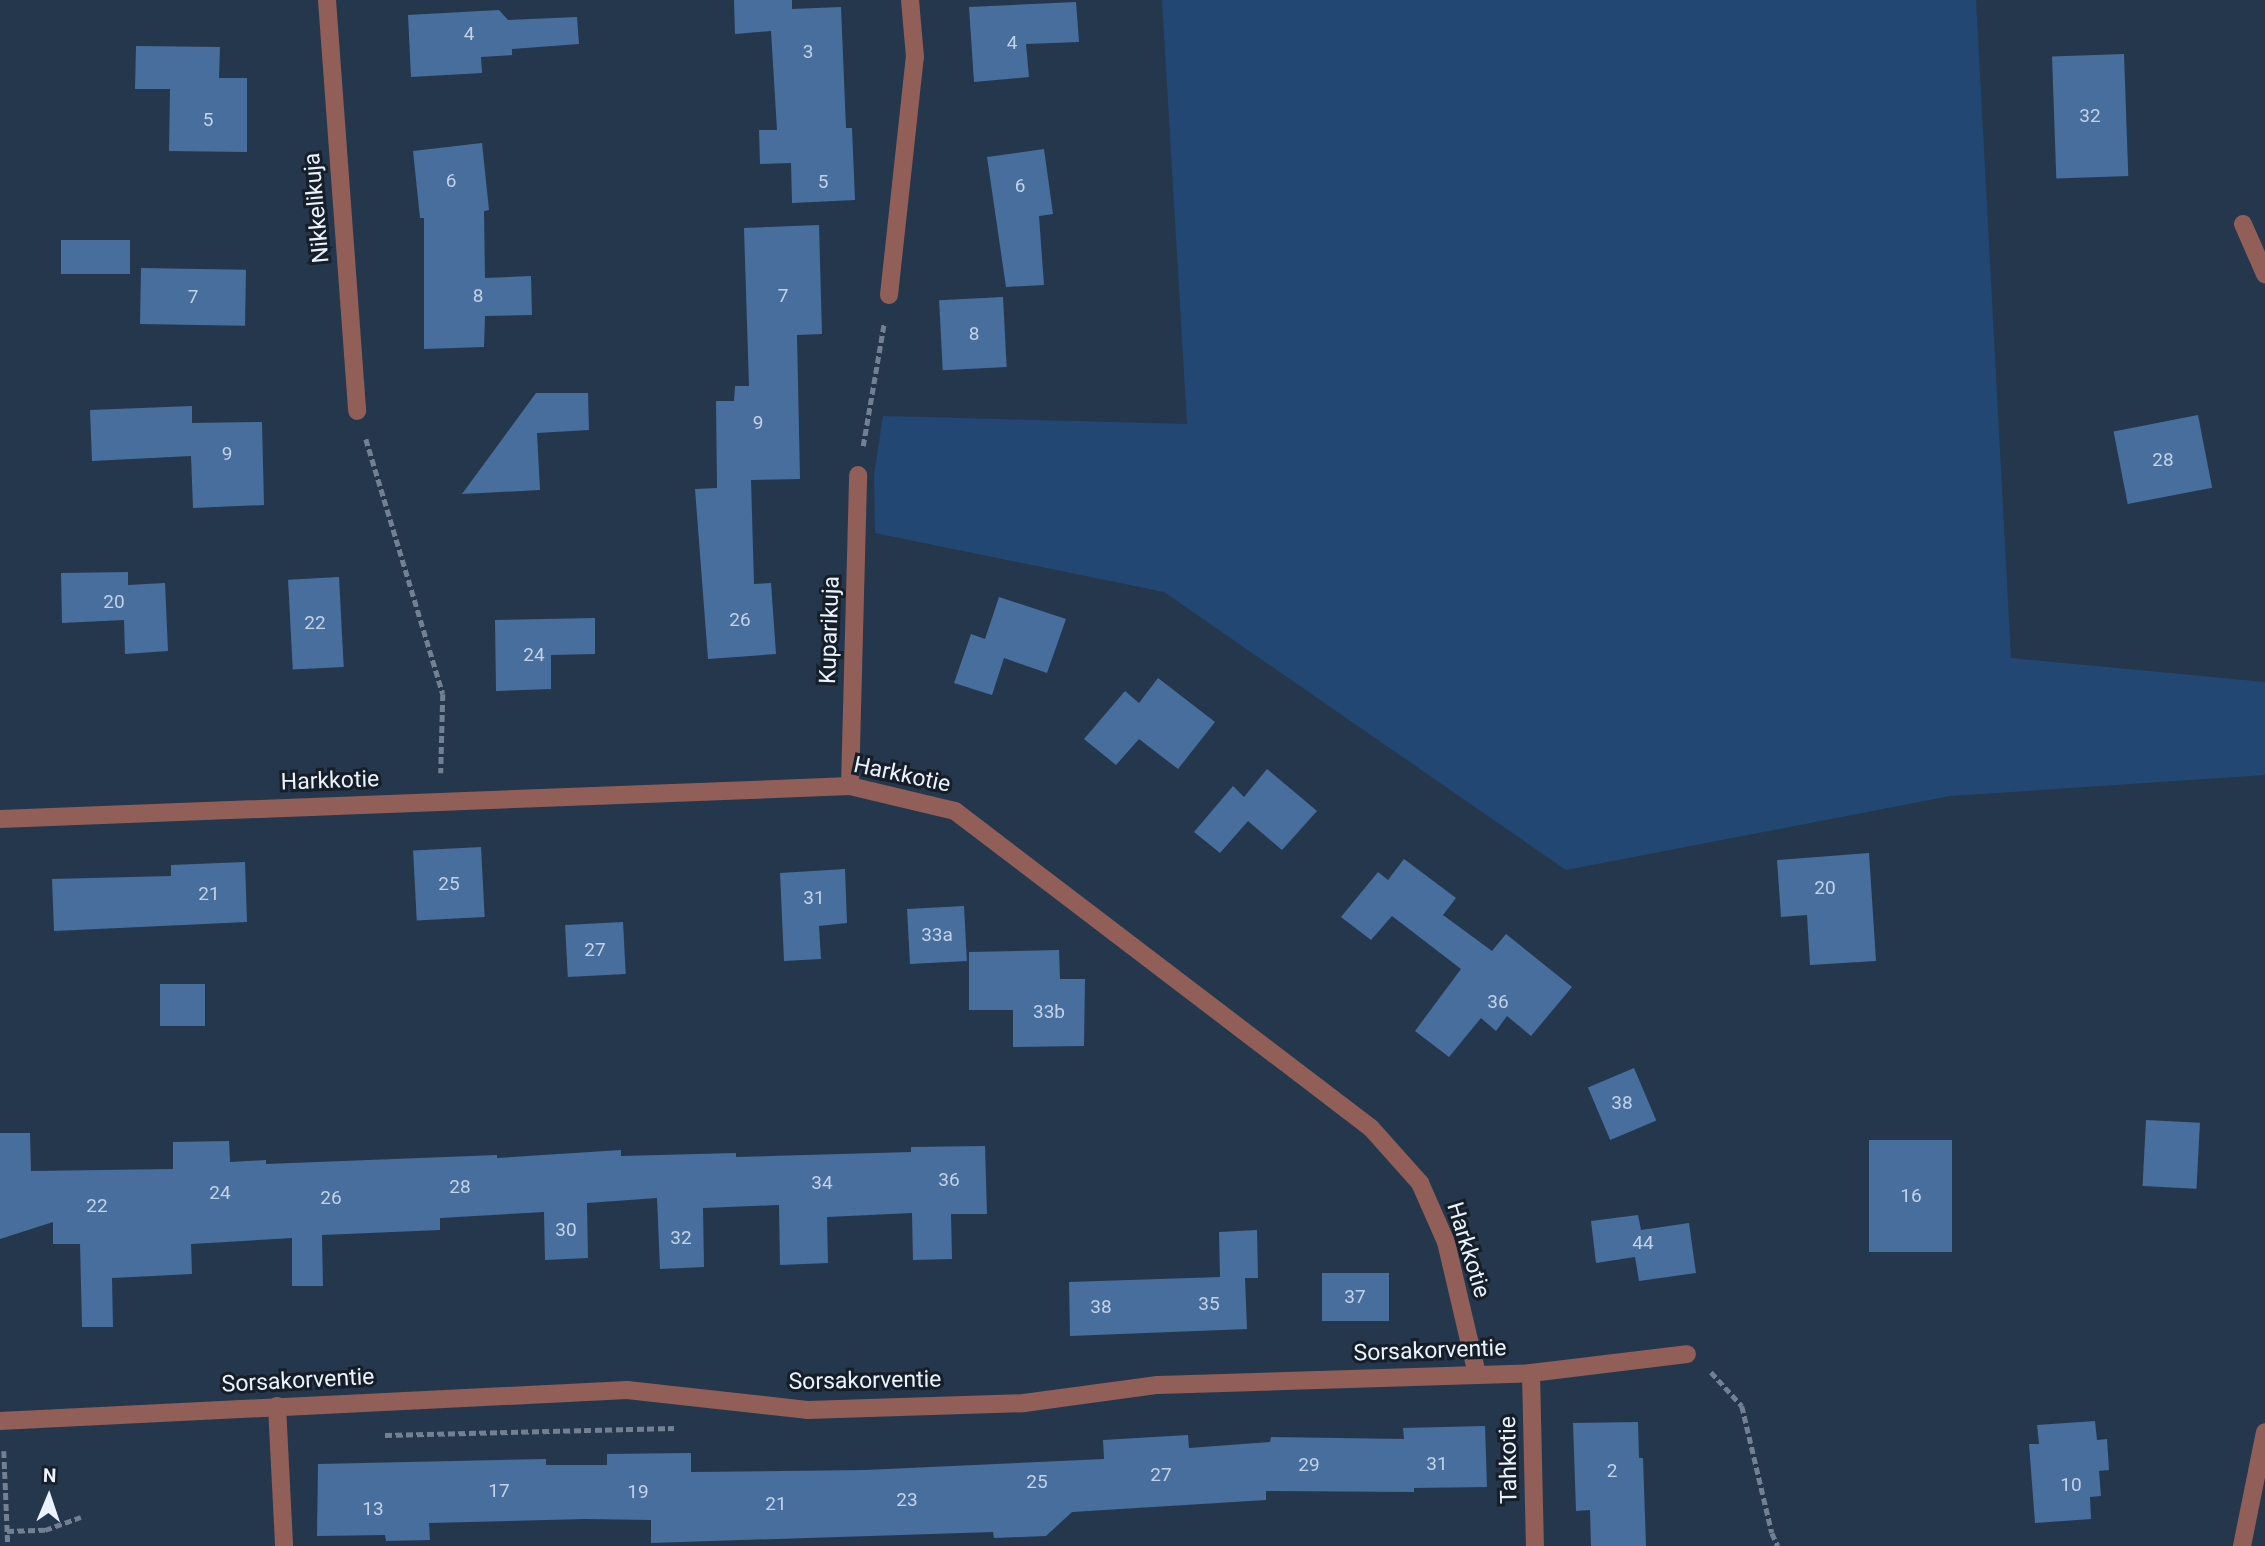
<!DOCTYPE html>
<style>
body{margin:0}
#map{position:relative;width:2265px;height:1546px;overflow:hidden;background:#25374d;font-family:Roboto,sans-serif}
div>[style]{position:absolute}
.green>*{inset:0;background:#234773}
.building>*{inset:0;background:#486e9e;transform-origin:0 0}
.path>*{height:4.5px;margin-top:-2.25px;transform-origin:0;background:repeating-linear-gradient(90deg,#728092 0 7px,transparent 0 10.5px)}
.street>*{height:18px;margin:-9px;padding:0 9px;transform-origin:9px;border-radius:9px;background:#915f58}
span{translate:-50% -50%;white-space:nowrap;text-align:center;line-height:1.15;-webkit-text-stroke:6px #161e28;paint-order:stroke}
.number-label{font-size:19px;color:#c2d2e7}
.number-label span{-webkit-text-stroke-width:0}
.street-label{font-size:23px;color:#eaf3ff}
.north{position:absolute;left:14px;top:1462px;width:70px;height:70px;-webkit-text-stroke:5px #161e28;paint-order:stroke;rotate:2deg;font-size:19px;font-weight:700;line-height:28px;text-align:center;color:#eaf3ff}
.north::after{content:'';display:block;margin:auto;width:24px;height:32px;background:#eaf3ff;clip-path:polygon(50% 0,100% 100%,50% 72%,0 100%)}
</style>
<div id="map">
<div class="green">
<div style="clip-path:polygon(1162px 0,1976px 0,2011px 658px,2265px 682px,2265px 775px,1950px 796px,1566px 870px,1164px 592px,875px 533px,874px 475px,883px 416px,1187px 424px)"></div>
</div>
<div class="building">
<div style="clip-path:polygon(734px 0,792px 0,792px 9px,841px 7px,846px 128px,852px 128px,855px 200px,792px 203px,791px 163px,760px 164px,759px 130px,777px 130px,771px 31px,735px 34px)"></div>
<div style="clip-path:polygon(1076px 2px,1079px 42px,1026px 44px,1029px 77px,974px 82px,969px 7px)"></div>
<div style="clip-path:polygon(499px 10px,508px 20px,577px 17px,579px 44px,512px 49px,512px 55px,481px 57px,482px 73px,411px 77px,408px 15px)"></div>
<div style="clip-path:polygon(136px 46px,220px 47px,219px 78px,247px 78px,247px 152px,169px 151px,170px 89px,135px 89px)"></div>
<div style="left:2124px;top:54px;width:122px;height:72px;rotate:88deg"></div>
<div style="clip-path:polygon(482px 143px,489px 210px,484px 211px,485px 278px,531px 276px,532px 315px,485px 316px,484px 347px,424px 349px,424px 218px,420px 218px,413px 151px)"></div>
<div style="clip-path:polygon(1044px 149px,1053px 214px,1039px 216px,1044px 285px,1006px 287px,987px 157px)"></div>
<div style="clip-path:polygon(819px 225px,822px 334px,797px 335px,800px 479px,751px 480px,754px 584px,771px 583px,776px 654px,708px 659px,695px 489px,717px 488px,716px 401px,734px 401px,735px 386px,749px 386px,744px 228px)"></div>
<div style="left:130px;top:240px;width:34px;height:69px;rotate:90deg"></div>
<div style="left:141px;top:268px;width:105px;height:56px;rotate:1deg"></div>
<div style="left:1003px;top:297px;width:70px;height:64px;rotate:87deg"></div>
<div style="clip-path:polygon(536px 393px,588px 393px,589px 430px,537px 433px,540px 490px,462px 494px)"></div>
<div style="clip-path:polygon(192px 406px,192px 423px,262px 422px,264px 505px,193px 508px,191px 456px,92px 461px,90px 410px)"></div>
<div style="left:2198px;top:415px;width:74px;height:86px;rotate:79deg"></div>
<div style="clip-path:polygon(128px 572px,128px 585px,165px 583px,168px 651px,125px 654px,124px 620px,62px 623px,61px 573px)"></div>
<div style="left:339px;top:577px;width:90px;height:51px;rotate:87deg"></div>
<div style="clip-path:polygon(999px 597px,1066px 619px,1047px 673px,1004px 658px,992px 695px,954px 683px,971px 634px,985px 639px)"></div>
<div style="clip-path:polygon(595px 618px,595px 654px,551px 655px,551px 689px,496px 691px,495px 620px)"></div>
<div style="clip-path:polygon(1158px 678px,1215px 722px,1178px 769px,1139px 739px,1116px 765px,1084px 739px,1125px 691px,1139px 703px)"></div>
<div style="clip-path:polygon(1267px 769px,1317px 811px,1282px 850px,1248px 821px,1220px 853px,1194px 832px,1233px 786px,1244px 797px)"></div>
<div style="left:481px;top:847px;width:70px;height:68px;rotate:87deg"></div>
<div style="clip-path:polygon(1869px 853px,1876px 961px,1810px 965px,1807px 915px,1781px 917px,1777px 860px)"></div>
<div style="clip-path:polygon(1404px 859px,1456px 898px,1443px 915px,1492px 951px,1506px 934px,1572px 987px,1531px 1036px,1507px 1016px,1496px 1031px,1481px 1018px,1449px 1057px,1415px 1031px,1461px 969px,1392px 916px,1371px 940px,1341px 917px,1378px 872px,1388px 880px)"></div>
<div style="clip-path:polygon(245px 862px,247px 922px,54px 931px,52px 879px,171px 876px,171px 865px)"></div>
<div style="clip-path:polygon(845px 869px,847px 923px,819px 926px,821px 959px,784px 961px,780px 873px)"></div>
<div style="left:964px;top:906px;width:55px;height:57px;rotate:87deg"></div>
<div style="left:623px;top:922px;width:52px;height:58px;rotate:87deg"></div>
<div style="clip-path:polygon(1059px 950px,1060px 979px,1085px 979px,1084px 1046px,1013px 1047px,1013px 1010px,969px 1010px,969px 952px)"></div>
<div style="left:205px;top:984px;width:42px;height:45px;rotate:90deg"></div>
<div style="left:1634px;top:1068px;width:57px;height:50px;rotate:67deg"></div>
<div style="left:2146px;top:1120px;width:54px;height:66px;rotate:3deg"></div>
<div style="clip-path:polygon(0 1133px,30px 1133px,31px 1171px,173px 1169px,173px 1142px,229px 1141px,230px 1162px,266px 1160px,266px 1164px,497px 1155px,497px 1158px,621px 1150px,621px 1156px,736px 1153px,736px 1157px,911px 1152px,911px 1147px,985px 1146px,987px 1214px,951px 1214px,952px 1259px,913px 1260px,912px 1213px,827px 1217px,828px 1263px,780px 1265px,779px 1205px,703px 1208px,704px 1267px,660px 1269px,657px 1198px,587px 1203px,588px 1258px,545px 1260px,544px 1212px,440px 1218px,440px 1230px,322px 1235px,323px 1286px,292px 1286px,292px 1238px,191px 1244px,192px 1274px,112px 1278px,113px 1327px,82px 1327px,80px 1244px,53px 1244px,53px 1222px,0 1239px)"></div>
<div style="left:1869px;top:1140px;width:83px;height:112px"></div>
<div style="clip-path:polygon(1638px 1215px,1641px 1230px,1689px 1223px,1696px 1273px,1639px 1281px,1635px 1257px,1596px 1263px,1591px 1221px)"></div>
<div style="clip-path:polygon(1257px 1230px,1258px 1278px,1245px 1278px,1247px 1329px,1070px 1336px,1069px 1282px,1220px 1277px,1219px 1232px)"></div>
<div style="left:1389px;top:1273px;width:48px;height:67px;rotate:90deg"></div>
<div style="clip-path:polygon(2095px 1421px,2097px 1440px,2107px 1439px,2109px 1470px,2099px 1471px,2101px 1496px,2090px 1497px,2091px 1519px,2035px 1523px,2029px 1444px,2039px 1444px,2037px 1425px)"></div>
<div style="clip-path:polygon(1638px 1422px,1639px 1458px,1643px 1458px,1646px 1546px,1591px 1546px,1590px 1510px,1576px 1511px,1573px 1423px)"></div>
<div style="clip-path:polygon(1485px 1426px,1487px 1487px,1414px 1488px,1414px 1492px,1266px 1491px,1266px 1500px,1072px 1512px,1046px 1536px,994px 1538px,993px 1532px,651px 1543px,651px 1520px,585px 1519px,429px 1523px,430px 1540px,386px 1541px,385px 1535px,317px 1536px,318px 1464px,546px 1459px,546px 1465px,607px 1465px,607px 1454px,691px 1453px,691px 1472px,865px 1470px,1104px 1459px,1103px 1440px,1188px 1435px,1189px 1448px,1270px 1442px,1271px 1437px,1404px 1439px,1403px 1428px)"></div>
</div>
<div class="path">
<div style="left:366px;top:439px;width:266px;rotate:73.2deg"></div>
<div style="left:443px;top:694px;width:79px;rotate:91.5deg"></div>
<div style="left:863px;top:446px;width:125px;rotate:-80.3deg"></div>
<div style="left:1711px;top:1372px;width:46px;rotate:47.6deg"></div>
<div style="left:1742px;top:1406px;width:130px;rotate:76.7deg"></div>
<div style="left:1772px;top:1533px;width:14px;rotate:65deg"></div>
<div style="left:385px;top:1435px;width:289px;rotate:-1.4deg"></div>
<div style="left:4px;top:1451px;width:95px;rotate:87.6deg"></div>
<div style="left:7px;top:1531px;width:38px;rotate:-2deg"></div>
<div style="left:45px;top:1530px;width:38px;rotate:-20deg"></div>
</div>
<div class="street">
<div style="left:327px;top:0;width:412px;rotate:85.8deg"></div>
<div style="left:2243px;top:224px;width:55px;rotate:66.3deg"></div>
<div style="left:889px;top:295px;width:239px;rotate:-83.8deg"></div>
<div style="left:915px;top:57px;width:57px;rotate:-95deg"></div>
<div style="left:850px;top:786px;width:311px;rotate:-88.5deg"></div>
<div style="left:0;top:819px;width:851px;rotate:-2.22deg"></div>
<div style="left:850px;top:786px;width:108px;rotate:13.4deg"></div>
<div style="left:955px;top:811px;width:523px;rotate:37.31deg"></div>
<div style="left:1371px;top:1128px;width:74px;rotate:48.3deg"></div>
<div style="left:1420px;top:1183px;width:64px;rotate:66.2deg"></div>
<div style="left:1446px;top:1242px;width:136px;rotate:76.8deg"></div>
<div style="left:1531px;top:1373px;width:173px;rotate:88.7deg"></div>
<div style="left:277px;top:1406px;width:140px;rotate:87.1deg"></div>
<div style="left:0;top:1421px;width:628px;rotate:-2.83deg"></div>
<div style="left:627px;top:1390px;width:181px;rotate:6.3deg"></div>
<div style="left:807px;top:1410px;width:217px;rotate:-1.8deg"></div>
<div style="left:1024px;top:1403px;width:135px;rotate:-7.7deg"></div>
<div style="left:1158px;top:1385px;width:373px;rotate:-1.8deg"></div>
<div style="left:1531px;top:1373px;width:157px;rotate:-6.9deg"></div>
<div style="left:2242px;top:1546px;width:116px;rotate:-78.6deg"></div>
</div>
<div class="number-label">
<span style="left:469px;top:34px">4</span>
<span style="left:1012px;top:43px">4</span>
<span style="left:808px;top:52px">3</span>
<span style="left:2090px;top:116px">32</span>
<span style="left:208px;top:120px">5</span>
<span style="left:451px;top:181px">6</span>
<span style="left:823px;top:182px">5</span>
<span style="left:1020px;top:186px">6</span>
<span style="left:478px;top:296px">8</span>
<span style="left:783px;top:296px">7</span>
<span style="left:193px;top:297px">7</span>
<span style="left:974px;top:334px">8</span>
<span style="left:758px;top:423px">9</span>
<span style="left:227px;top:454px">9</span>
<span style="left:2163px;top:460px">28</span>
<span style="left:114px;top:602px">20</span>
<span style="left:740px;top:620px">26</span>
<span style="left:315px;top:623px">22</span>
<span style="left:534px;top:655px">24</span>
<span style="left:449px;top:884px">25</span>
<span style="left:1825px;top:888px">20</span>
<span style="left:209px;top:894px">21</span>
<span style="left:814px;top:898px">31</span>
<span style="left:937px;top:935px">33a</span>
<span style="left:595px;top:950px">27</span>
<span style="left:1498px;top:1002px">36</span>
<span style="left:1049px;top:1012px">33b</span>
<span style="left:1622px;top:1103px">38</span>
<span style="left:949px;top:1180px">36</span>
<span style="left:822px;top:1183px">34</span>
<span style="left:460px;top:1187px">28</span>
<span style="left:220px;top:1193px">24</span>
<span style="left:1911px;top:1196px">16</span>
<span style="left:331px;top:1198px">26</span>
<span style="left:97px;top:1206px">22</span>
<span style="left:566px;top:1230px">30</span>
<span style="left:681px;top:1238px">32</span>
<span style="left:1643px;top:1243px">44</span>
<span style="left:1355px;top:1297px">37</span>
<span style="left:1209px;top:1304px">35</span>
<span style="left:1101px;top:1307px">38</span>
<span style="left:1437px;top:1464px">31</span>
<span style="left:1309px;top:1465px">29</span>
<span style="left:1612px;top:1471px">2</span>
<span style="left:1161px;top:1475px">27</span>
<span style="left:1037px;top:1482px">25</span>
<span style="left:2071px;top:1485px">10</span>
<span style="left:499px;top:1491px">17</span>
<span style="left:638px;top:1492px">19</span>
<span style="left:907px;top:1500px">23</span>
<span style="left:776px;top:1504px">21</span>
<span style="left:373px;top:1509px">13</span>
</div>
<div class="street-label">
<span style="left:317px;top:208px;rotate:-95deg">Nikkelikuja</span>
<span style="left:830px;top:630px;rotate:-88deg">Kuparikuja</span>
<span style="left:902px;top:775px;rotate:12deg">Harkkotie</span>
<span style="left:330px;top:781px;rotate:-2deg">Harkkotie</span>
<span style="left:1468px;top:1250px;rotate:73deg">Harkkotie</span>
<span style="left:1430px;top:1351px;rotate:-2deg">Sorsakorventie</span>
<span style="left:298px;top:1381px;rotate:-3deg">Sorsakorventie</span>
<span style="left:865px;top:1381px;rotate:-1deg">Sorsakorventie</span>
<span style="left:1509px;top:1460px;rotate:-91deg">Tahkotie</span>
</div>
<div class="north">N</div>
</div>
